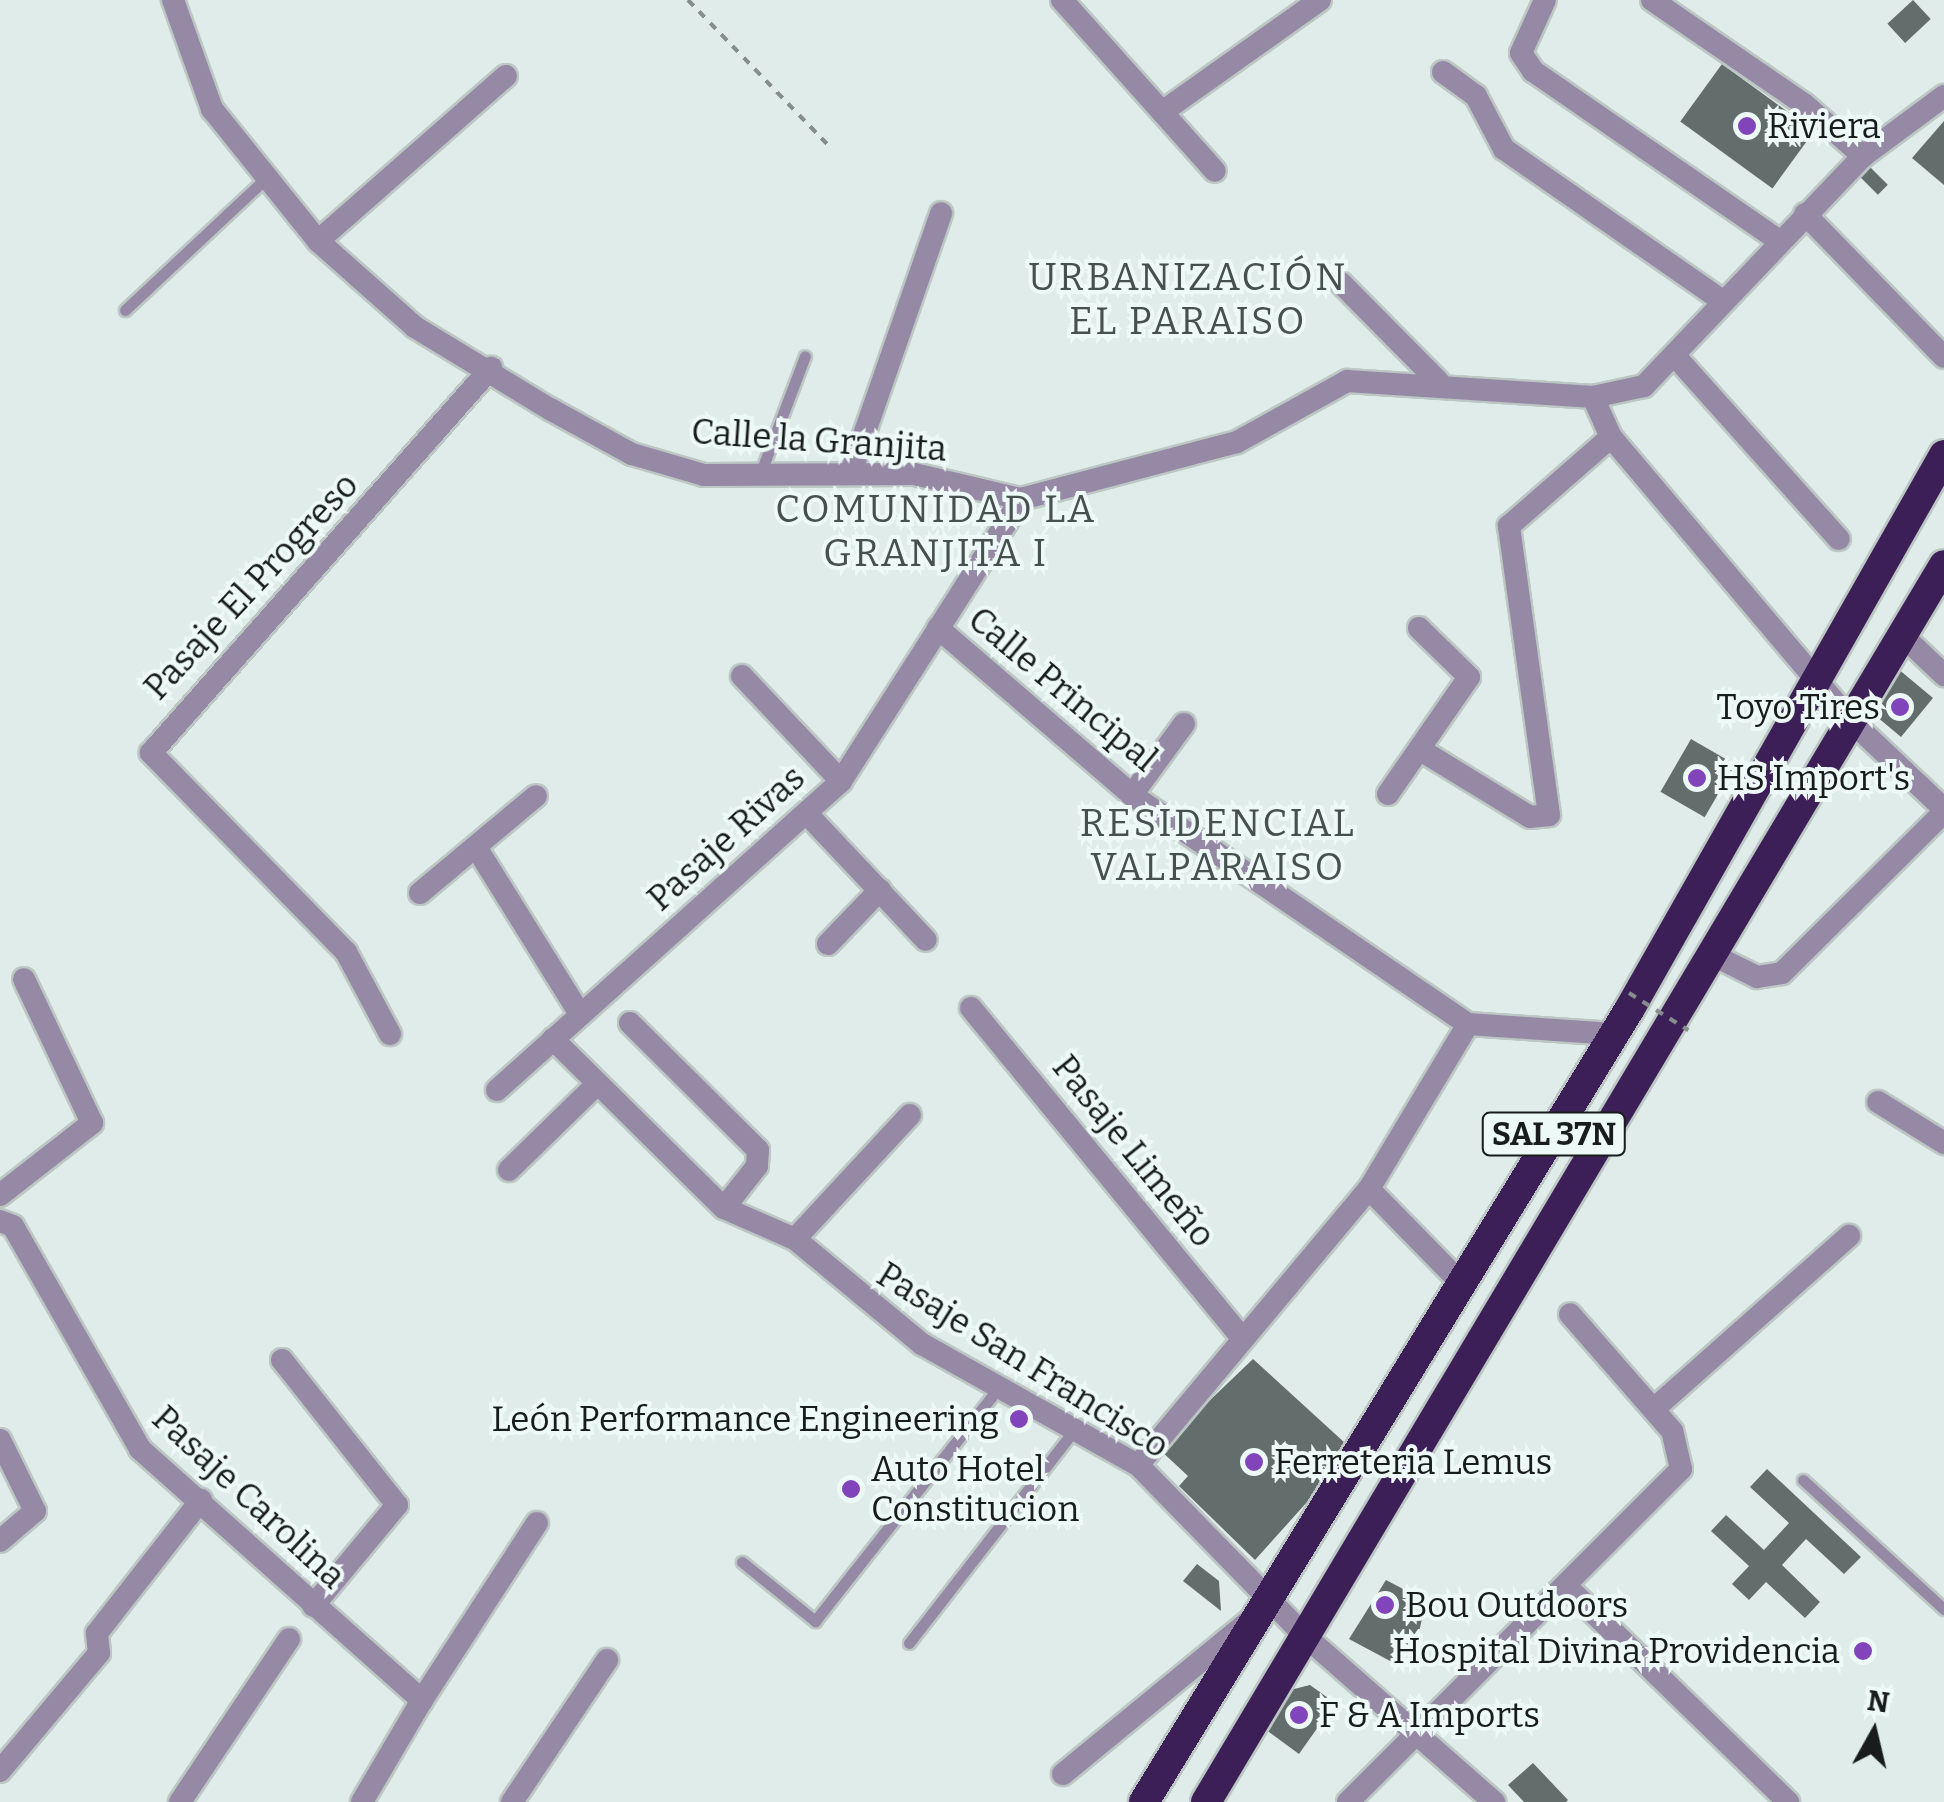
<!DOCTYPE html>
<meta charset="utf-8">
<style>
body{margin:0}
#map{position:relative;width:1944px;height:1802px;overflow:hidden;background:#e0ece9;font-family:Bitter,serif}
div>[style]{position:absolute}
.building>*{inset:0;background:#636e6c;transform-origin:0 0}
.path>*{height:4px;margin-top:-2px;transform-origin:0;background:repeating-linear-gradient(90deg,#858e8c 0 8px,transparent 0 16px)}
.roads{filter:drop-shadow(2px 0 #bcc7c4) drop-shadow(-2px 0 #bcc7c4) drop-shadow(0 2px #bcc7c4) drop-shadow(0 -2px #bcc7c4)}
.lane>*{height:11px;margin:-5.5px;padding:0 5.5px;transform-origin:5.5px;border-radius:5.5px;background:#9689a6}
.street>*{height:22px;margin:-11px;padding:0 11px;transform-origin:11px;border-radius:11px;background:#9689a6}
.highway>*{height:30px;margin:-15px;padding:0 15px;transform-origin:15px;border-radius:15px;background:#3c1f57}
.path-bridge>*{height:4px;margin-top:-2px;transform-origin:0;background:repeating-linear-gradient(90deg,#858e8c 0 8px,transparent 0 16px)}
.dots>*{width:28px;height:28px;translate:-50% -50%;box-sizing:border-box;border:5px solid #edf9f6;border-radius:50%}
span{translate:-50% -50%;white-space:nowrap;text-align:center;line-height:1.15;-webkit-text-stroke:8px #edf9f6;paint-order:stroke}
.shield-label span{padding:2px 8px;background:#edf9f6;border:2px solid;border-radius:8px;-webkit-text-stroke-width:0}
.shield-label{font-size:32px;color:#181d1c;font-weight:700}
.poi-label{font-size:35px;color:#181d1c}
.left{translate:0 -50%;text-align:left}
.right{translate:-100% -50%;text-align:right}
.street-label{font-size:35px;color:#181d1c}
.neighbourhood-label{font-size:38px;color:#46504e;letter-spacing:2.5px}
.north{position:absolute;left:1824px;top:1682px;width:100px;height:100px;-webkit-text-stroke:8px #edf9f6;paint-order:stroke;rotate:8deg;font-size:28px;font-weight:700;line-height:40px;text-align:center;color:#181d1c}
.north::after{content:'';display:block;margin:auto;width:35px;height:45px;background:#181d1c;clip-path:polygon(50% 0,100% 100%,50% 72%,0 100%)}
</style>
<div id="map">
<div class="building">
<div style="left:1913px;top:0;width:26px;height:35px;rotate:47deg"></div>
<div style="left:1722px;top:64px;width:114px;height:71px;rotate:36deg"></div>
<div style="clip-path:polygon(1944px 121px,1944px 185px,1912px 158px)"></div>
<div style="left:1868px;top:165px;width:28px;height:14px;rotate:45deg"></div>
<div style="clip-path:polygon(1897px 668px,1933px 698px,1901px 737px,1876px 716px,1873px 697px)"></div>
<div style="left:1691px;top:739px;width:51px;height:61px;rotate:30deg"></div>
<div style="clip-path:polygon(1253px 1359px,1345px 1443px,1325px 1482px,1255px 1560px,1179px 1486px,1188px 1476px,1159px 1449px)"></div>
<div style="clip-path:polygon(1767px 1469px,1861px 1557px,1844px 1574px,1806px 1539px,1782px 1565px,1820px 1602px,1805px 1618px,1766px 1582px,1749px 1600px,1732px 1584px,1749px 1566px,1711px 1531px,1726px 1515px,1764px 1550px,1789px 1523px,1750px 1487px)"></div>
<div style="clip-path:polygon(1197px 1564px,1219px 1581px,1221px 1611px,1183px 1581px)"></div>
<div style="clip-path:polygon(1386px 1580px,1426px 1601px,1419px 1632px,1392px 1662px,1349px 1639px)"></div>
<div style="clip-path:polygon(1310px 1685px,1335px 1703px,1299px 1754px,1262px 1727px,1290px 1690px)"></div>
<div style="clip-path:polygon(1533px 1763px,1568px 1800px,1566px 1802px,1524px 1802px,1508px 1785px)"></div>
</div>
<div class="path">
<div style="left:688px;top:0;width:204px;rotate:46deg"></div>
</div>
<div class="roads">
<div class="lane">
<div style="left:125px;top:310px;width:193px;rotate:-43.1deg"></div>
<div style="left:759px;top:477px;width:129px;rotate:-69.2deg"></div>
<div style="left:1803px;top:1480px;width:191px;rotate:42.5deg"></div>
<div style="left:742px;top:1562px;width:94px;rotate:38.9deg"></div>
<div style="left:815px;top:1621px;width:298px;rotate:-51.8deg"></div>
<div style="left:909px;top:1643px;width:271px;rotate:-52.2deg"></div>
</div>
<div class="street">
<div style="left:173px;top:0;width:116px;rotate:70.3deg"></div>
<div style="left:212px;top:109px;width:169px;rotate:51.2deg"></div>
<div style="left:318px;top:241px;width:130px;rotate:41.6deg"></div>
<div style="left:415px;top:327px;width:158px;rotate:31.3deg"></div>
<div style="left:550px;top:409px;width:94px;rotate:28.8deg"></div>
<div style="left:632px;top:454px;width:75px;rotate:16.3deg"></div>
<div style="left:704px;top:475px;width:210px;rotate:-0.3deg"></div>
<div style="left:914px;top:474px;width:110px;rotate:13.2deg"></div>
<div style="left:1021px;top:499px;width:223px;rotate:-14.8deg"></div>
<div style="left:1237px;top:442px;width:126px;rotate:-29deg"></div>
<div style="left:1347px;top:381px;width:247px;rotate:3.7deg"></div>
<div style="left:1593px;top:397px;width:52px;rotate:-12.2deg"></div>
<div style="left:1644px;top:386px;width:318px;rotate:-46.4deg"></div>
<div style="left:1863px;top:156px;width:101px;rotate:-36.5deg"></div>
<div style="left:1062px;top:0;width:229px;rotate:48.2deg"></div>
<div style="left:1545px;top:0;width:58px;rotate:114.4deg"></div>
<div style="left:1521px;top:53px;width:22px;rotate:56deg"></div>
<div style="left:1533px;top:71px;width:299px;rotate:34.6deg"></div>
<div style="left:1652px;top:0;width:184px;rotate:34.4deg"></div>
<div style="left:1804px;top:104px;width:79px;rotate:41.4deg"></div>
<div style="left:1443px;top:72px;width:41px;rotate:36deg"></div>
<div style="left:1476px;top:96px;width:60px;rotate:62.2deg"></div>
<div style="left:1504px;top:149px;width:264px;rotate:34.8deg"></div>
<div style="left:1165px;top:110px;width:190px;rotate:-35.4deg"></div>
<div style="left:1805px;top:214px;width:199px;rotate:45.8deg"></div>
<div style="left:318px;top:241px;width:250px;rotate:-41.3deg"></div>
<div style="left:1341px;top:283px;width:138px;rotate:45.3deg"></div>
<div style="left:1676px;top:357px;width:244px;rotate:48.2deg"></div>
<div style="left:1593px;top:397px;width:44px;rotate:65.8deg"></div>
<div style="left:1611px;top:437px;width:372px;rotate:49.8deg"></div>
<div style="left:1851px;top:721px;width:128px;rotate:43.4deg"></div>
<div style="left:851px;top:472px;width:274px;rotate:-70.8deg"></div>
<div style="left:938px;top:628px;width:256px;rotate:40.7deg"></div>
<div style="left:1132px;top:795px;width:407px;rotate:34.3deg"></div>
<div style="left:1468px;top:1024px;width:146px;rotate:3.9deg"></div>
<div style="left:1903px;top:636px;width:57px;rotate:43.6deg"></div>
<div style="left:742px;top:676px;width:144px;rotate:46.7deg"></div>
<div style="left:1419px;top:749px;width:130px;rotate:31.5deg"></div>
<div style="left:1530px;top:817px;width:19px;rotate:-6deg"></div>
<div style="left:1549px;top:815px;width:292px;rotate:-97.9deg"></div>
<div style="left:1509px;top:526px;width:135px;rotate:-41.1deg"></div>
<div style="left:1388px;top:794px;width:142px;rotate:-55.3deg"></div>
<div style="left:1469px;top:677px;width:70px;rotate:-135.6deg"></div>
<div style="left:1132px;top:795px;width:88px;rotate:-53.8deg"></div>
<div style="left:809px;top:816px;width:170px;rotate:46.7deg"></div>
<div style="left:476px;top:847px;width:197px;rotate:58.1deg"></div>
<div style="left:420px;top:893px;width:151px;rotate:-39.9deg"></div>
<div style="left:828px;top:944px;width:75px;rotate:-46.1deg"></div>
<div style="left:1717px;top:957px;width:45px;rotate:26.6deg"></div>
<div style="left:1757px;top:977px;width:25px;rotate:-9deg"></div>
<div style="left:1782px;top:973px;width:228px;rotate:-44.8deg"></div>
<div style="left:971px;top:1008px;width:428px;rotate:50.6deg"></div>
<div style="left:630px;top:1023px;width:180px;rotate:44.8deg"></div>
<div style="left:758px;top:1150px;width:16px;rotate:94deg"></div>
<div style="left:757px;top:1166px;width:53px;rotate:128.2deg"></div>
<div style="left:390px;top:1034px;width:93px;rotate:-118.2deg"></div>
<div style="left:346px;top:952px;width:279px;rotate:-134.4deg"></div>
<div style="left:151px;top:753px;width:514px;rotate:-48.55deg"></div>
<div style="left:553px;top:1039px;width:240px;rotate:44.7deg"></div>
<div style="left:724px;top:1208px;width:77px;rotate:23.6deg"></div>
<div style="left:795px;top:1239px;width:165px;rotate:39.6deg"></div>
<div style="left:922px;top:1344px;width:248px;rotate:29.3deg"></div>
<div style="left:1138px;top:1465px;width:239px;rotate:45.7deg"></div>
<div style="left:1305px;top:1636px;width:252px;rotate:41.3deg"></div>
<div style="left:497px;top:1090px;width:462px;rotate:-41.9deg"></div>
<div style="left:841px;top:781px;width:335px;rotate:-57.4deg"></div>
<div style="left:1878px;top:1102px;width:78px;rotate:31.8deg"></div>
<div style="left:509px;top:1170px;width:123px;rotate:-44.3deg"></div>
<div style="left:1369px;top:1189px;width:133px;rotate:45.6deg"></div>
<div style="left:0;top:1195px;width:117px;rotate:-38deg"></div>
<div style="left:92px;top:1123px;width:159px;rotate:-115.3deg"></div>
<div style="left:0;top:1221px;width:14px;rotate:21deg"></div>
<div style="left:13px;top:1226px;width:257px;rotate:60.3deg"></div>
<div style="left:140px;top:1449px;width:378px;rotate:41.7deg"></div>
<div style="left:422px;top:1700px;width:118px;rotate:120.5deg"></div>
<div style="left:795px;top:1239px;width:169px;rotate:-47.2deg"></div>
<div style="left:282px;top:1360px;width:185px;rotate:51.6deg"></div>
<div style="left:397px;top:1505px;width:131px;rotate:129.7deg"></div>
<div style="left:1654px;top:1409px;width:261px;rotate:-41.6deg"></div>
<div style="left:0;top:1440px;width:79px;rotate:63.8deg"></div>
<div style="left:35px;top:1511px;width:46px;rotate:139.4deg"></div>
<div style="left:1138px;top:1465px;width:360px;rotate:-50.1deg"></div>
<div style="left:1369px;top:1189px;width:192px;rotate:-59deg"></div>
<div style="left:1566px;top:1586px;width:310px;rotate:44.2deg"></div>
<div style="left:422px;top:1700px;width:211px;rotate:-57deg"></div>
<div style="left:0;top:1771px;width:154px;rotate:-50deg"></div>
<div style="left:99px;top:1653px;width:20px;rotate:-96deg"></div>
<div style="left:97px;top:1633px;width:169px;rotate:-52deg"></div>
<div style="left:1063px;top:1774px;width:241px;rotate:-39.4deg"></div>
<div style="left:180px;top:1802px;width:196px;rotate:-56.2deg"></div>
<div style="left:512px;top:1802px;width:171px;rotate:-56.2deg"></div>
<div style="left:1348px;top:1802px;width:471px;rotate:-45deg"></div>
<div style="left:1681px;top:1469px;width:39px;rotate:-103deg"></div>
<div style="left:1672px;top:1431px;width:155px;rotate:-131.1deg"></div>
</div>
<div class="highway">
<div style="left:1144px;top:1802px;width:929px;rotate:-58.52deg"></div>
<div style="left:1629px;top:1010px;width:638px;rotate:-60.42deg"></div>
<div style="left:1206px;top:1802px;width:1440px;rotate:-59.18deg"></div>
</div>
</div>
<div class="path-bridge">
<div style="left:1629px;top:993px;width:70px;rotate:32.1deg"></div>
</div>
<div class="dots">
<div style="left:1747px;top:126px;background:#8244ba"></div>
<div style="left:1900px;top:707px;background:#8244ba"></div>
<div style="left:1697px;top:778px;background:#8244ba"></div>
<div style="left:1019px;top:1419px;background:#8244ba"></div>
<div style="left:1254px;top:1462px;background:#8244ba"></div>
<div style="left:851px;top:1489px;background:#8244ba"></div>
<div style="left:1385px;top:1605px;background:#8244ba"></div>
<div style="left:1863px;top:1651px;background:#8244ba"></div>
<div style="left:1299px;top:1715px;background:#8244ba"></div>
</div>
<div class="shield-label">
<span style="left:1554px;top:1134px">SAL 37N</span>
</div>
<div class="poi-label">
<span class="left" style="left:1767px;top:126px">Riviera</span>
<span class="right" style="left:1880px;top:707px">Toyo Tires</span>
<span class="left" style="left:1717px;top:778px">HS Import's</span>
<span class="right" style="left:999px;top:1419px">León Performance Engineering</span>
<span class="left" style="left:1274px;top:1462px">Ferreteria Lemus</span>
<span class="left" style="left:871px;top:1489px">Auto Hotel<br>Constitucion</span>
<span class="left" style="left:1405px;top:1605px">Bou Outdoors</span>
<span class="right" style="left:1840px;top:1651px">Hospital Divina Providencia</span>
<span class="left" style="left:1319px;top:1715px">F &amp; A Imports</span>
</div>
<div class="street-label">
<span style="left:819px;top:440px;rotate:4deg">Calle la Granjita</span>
<span style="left:251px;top:586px;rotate:-47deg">Pasaje El Progreso</span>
<span style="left:1063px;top:689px;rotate:40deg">Calle Principal</span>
<span style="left:726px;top:838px;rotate:-42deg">Pasaje Rivas</span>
<span style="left:1134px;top:1151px;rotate:51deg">Pasaje Limeño</span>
<span style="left:1023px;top:1360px;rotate:32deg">Pasaje San Francisco</span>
<span style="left:249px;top:1497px;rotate:43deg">Pasaje Carolina</span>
</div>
<div class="neighbourhood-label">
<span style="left:1188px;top:300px">URBANIZACIÓN<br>EL PARAISO</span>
<span style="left:936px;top:532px">COMUNIDAD LA<br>GRANJITA I</span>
<span style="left:1218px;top:846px">RESIDENCIAL<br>VALPARAISO</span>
</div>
<div class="north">N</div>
</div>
